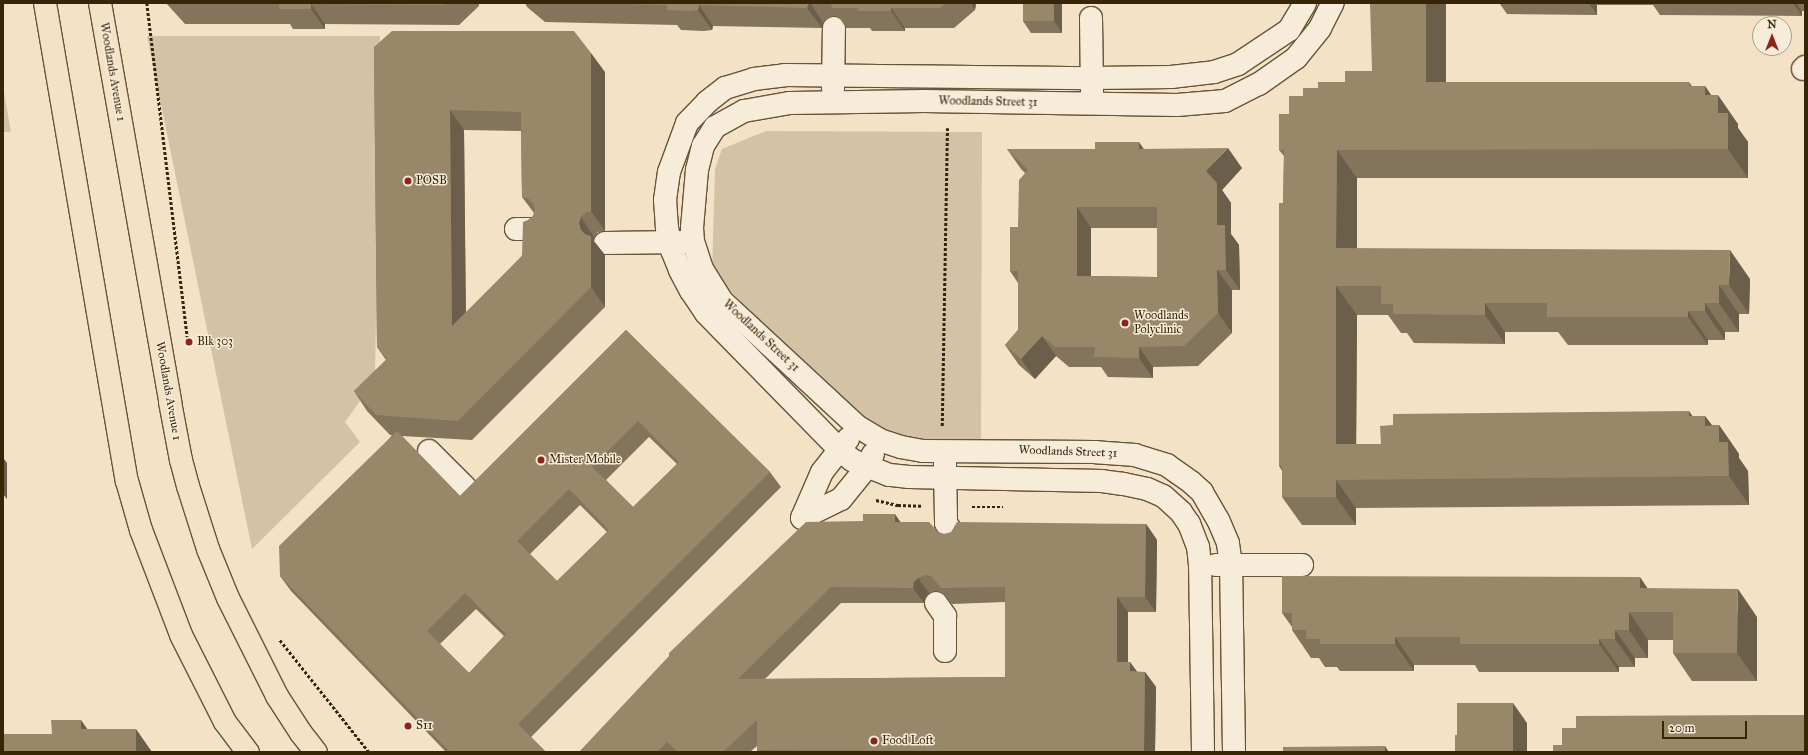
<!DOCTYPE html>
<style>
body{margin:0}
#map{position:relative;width:1808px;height:755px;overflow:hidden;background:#f3e2c6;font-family:"IM FELL Great Primer",serif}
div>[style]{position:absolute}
.green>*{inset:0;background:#d3c2a6}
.path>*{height:2.5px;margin-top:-1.25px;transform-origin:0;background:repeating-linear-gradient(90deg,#382407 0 3px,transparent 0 5px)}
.roads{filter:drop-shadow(1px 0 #675437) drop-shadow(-1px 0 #675437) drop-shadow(0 1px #675437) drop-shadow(0 -1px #675437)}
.minor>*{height:22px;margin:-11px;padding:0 11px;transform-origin:11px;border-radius:11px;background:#f7ecda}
.major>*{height:22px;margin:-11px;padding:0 11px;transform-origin:11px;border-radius:11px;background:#f3e2c6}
.wall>*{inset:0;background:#84745b;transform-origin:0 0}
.shaded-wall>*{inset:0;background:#6b5e4a}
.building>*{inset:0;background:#99876a;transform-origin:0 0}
.dots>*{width:11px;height:11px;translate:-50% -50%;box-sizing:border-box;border:2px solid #f7ecda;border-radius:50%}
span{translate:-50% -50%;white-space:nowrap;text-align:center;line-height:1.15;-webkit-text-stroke:3px #f7ecda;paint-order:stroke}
.street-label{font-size:12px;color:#382407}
.poi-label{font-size:12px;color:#382407}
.left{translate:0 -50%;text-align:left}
.frame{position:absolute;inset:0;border:4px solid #382407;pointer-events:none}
.north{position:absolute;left:1752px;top:16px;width:40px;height:40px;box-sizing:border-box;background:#f7ecda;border:1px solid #ab9c86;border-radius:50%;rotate:0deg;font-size:11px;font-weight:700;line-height:16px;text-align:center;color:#382407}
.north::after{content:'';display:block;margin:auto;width:14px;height:18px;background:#8f2418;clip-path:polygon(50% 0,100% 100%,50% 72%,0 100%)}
.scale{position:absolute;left:1662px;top:721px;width:85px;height:18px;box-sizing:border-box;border:2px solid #382407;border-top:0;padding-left:5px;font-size:12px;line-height:14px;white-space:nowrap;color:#382407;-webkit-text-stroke:3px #f7ecda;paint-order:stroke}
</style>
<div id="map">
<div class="green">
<div style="clip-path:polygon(147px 36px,380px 36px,375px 380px,345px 422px,360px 442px,252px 549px)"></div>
<div style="clip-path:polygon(3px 87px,11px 132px,3px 132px)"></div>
<div style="clip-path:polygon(766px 131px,982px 132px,981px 439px,908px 439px,856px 419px,712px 272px,715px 169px,722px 149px)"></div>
</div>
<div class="path">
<div style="left:147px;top:3px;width:343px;rotate:83.1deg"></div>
<div style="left:942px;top:426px;width:298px;rotate:-89deg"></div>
<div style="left:876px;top:500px;width:23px;rotate:13deg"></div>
<div style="left:898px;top:505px;width:23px;rotate:2deg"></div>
<div style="left:972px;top:507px;width:31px"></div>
<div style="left:280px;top:640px;width:143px;rotate:51.5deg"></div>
</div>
<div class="roads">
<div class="minor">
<div style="left:1091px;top:18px;width:75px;rotate:89.2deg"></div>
<div style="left:1803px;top:69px;width:3px;rotate:-45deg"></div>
<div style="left:833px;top:89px;width:61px;rotate:-89.1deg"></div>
<div style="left:516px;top:229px;width:20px"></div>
<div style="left:605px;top:243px;width:79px;rotate:-0.7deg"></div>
<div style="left:429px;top:451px;width:58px;rotate:45deg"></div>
<div style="left:945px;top:464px;width:59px;rotate:89deg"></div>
<div style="left:946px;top:523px;width:17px;rotate:57deg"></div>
<div style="left:802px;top:518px;width:43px;rotate:-26deg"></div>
<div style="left:841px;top:499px;width:41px;rotate:-50.9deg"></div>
<div style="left:867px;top:467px;width:14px;rotate:-65deg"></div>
<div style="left:802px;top:518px;width:50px;rotate:-66.5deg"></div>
<div style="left:822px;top:472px;width:42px;rotate:-51.8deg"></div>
<div style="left:1216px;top:565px;width:86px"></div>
<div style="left:936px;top:603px;width:16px;rotate:55deg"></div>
<div style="left:945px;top:616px;width:35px;rotate:90deg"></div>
<div style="left:1203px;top:752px;width:187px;rotate:-90.9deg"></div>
<div style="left:1200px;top:565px;width:18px;rotate:-96deg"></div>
<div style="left:1198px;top:547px;width:25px;rotate:-111deg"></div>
<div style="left:1189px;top:524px;width:14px;rotate:-124deg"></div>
<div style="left:1181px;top:512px;width:24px;rotate:-138deg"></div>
<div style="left:1163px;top:496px;width:17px;rotate:-156deg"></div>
<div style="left:1147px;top:489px;width:25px;rotate:-168deg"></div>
<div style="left:1123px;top:484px;width:21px;rotate:-172deg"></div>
<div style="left:1102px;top:481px;width:193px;rotate:-178.8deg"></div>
<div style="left:909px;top:477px;width:20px;rotate:-174deg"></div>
<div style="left:889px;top:475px;width:40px;rotate:-158deg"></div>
<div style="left:852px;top:460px;width:17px;rotate:-140deg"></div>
<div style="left:839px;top:449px;width:190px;rotate:-134.4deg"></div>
<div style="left:706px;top:313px;width:27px;rotate:-124deg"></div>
<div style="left:691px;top:291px;width:24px;rotate:-118deg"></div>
<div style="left:680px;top:270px;width:22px;rotate:-112deg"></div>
<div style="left:672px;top:250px;width:23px;rotate:-103deg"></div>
<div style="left:667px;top:228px;width:28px;rotate:-94deg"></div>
<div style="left:665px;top:200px;width:28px;rotate:-82deg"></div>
<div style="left:669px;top:172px;width:52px;rotate:-69.8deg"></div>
<div style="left:687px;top:123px;width:29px;rotate:-46deg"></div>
<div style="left:707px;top:102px;width:23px;rotate:-38deg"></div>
<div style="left:725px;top:88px;width:30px;rotate:-17deg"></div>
<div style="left:754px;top:79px;width:31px;rotate:-7deg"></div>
<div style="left:785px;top:75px;width:308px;rotate:0.6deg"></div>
<div style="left:1093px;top:78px;width:78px;rotate:-0.7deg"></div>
<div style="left:1171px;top:77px;width:43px;rotate:-6.6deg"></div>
<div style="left:1214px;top:72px;width:25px;rotate:-18deg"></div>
<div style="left:1238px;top:64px;width:61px;rotate:-33.7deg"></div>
<div style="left:1289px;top:30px;width:31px;rotate:-59deg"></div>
<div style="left:1234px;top:752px;width:187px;rotate:-90.9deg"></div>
<div style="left:1231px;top:565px;width:22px;rotate:-98deg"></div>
<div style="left:1228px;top:543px;width:25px;rotate:-113deg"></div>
<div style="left:1218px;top:520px;width:32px;rotate:-120deg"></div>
<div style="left:1202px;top:492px;width:15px;rotate:-138deg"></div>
<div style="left:1191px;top:482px;width:29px;rotate:-145deg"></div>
<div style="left:1167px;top:465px;width:34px;rotate:-163deg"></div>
<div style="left:1135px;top:455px;width:39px;rotate:-176deg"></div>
<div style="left:1096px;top:452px;width:173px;rotate:-179.7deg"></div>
<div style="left:923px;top:451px;width:22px;rotate:-170deg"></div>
<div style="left:901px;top:447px;width:22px;rotate:-162deg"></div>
<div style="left:880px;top:440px;width:26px;rotate:-149deg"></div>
<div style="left:858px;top:427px;width:185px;rotate:-137.2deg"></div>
<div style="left:722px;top:301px;width:38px;rotate:-122deg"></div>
<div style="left:702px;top:269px;width:28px;rotate:-108deg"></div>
<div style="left:693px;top:242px;width:14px;rotate:-94deg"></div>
<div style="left:692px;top:228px;width:58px;rotate:-85.1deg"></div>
<div style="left:697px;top:170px;width:25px;rotate:-76deg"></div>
<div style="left:703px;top:146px;width:22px;rotate:-58deg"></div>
<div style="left:715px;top:127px;width:33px;rotate:-29deg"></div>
<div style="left:744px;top:111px;width:47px;rotate:-9.9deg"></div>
<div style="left:790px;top:103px;width:134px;rotate:-0.9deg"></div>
<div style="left:924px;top:101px;width:253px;rotate:0.9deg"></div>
<div style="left:1177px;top:105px;width:48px;rotate:-4.8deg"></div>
<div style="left:1225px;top:101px;width:38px;rotate:-27deg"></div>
<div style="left:1259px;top:84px;width:45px;rotate:-35.1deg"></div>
<div style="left:1296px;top:58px;width:38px;rotate:-51deg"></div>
<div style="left:1320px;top:28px;width:28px;rotate:-63deg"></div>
</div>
<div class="major">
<div style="left:45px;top:3px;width:485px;rotate:80.3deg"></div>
<div style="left:127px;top:481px;width:51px;rotate:74.1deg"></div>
<div style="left:141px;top:530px;width:112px;rotate:69.1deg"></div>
<div style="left:181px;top:635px;width:97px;rotate:63.2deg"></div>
<div style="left:225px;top:722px;width:38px;rotate:53deg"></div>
<div style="left:100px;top:3px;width:405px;rotate:80deg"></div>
<div style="left:170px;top:402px;width:59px;rotate:79.3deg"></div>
<div style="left:181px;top:460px;width:27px;rotate:75deg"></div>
<div style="left:188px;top:486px;width:66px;rotate:72.4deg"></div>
<div style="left:208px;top:549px;width:53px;rotate:67.8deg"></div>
<div style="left:228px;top:598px;width:110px;rotate:63.4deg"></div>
<div style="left:277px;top:696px;width:44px;rotate:57deg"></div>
<div style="left:301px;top:733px;width:24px;rotate:52deg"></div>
</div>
</div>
<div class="wall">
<div style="clip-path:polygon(166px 3px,479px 3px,479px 6px,459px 25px,325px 24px,325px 29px,293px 29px,290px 24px,185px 24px)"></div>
<div style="clip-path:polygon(525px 3px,976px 3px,975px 10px,954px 28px,905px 28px,905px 31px,872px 31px,870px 28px,846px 28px,839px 17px,835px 16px,828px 17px,823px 22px,822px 28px,713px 26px,712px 30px,704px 31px,681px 30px,677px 25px,545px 22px,527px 7px)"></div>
<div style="clip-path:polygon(1062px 3px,1062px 33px,1031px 33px,1023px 21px)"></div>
<div style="clip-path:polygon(1494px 3px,1805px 3px,1805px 11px,1802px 11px,1802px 16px,1660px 15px,1653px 5px,1597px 5px,1597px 15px,1507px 14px,1500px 4px)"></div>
<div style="clip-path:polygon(evenodd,374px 47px,605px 72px,605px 231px,598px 232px,594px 237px,593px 240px,605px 255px,605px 307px,472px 440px,402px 436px,460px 496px,626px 330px,770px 472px,781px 487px,531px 737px,546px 752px,446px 752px,291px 591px,280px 576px,392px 435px,390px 435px,367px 411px,354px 391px,386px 360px,377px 347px,374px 47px,464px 130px,521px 131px,522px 197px,534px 213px,533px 216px,528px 220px,522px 256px,466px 313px,464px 130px,374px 47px,649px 437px,677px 464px,633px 507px,606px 480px,649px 437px,374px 47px,580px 505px,607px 532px,557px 581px,530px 554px,580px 505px,374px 47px,476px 609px,504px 636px,469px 673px,440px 644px,476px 609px)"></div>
<div style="clip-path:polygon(1372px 71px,1446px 82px,1689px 82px,1692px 86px,1705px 86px,1711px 95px,1738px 124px,1738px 128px,1748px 142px,1748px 178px,1357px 178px,1357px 249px,1750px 279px,1749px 314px,1739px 314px,1739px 332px,1725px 332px,1725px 340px,1708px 340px,1708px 345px,1568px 345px,1558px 332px,1505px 332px,1505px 344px,1414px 343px,1407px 333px,1401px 333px,1388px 315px,1357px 315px,1356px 444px,1381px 444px,1692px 416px,1705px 416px,1712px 425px,1719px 425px,1739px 454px,1739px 458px,1748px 471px,1749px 505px,1356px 508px,1356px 525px,1302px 525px,1282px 497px,1282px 471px,1279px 466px,1284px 156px,1279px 150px,1289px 114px,1303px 96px,1318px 88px,1345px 82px)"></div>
<div style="clip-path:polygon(evenodd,1007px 149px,1144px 149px,1242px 168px,1222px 190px,1231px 203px,1231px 234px,1239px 245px,1240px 290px,1232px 290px,1232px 333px,1198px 366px,1153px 367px,1153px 378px,1108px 377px,1101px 367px,1069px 367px,1056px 356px,1035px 379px,1019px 365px,1005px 345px,1018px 330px,1018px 283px,1010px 271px,1018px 227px,1025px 173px,1021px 169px,1007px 149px,1091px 228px,1157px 228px,1157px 277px,1091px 276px,1091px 228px)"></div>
<div style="left:3px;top:458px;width:6px;height:41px;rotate:51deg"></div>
<div style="clip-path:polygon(evenodd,901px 522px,944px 534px,1146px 524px,1157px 540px,1156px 612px,1128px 612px,1128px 662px,1130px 662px,1137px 672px,1145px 672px,1156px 687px,1155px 752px,758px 752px,757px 750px,757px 746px,750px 752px,579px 752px,901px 522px,935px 591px,942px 592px,952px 604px,1005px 602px,1005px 677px,765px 679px,841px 603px,924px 603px,925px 597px,929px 593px,935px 591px)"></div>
<div style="clip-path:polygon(1647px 588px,1757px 617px,1757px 681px,1692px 681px,1673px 653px,1673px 640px,1648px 640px,1648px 658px,1635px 658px,1635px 667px,1619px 667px,1619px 672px,1479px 672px,1475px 665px,1414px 665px,1414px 671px,1340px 671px,1337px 667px,1325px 667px,1319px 658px,1311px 658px,1292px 630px,1292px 627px,1282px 613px)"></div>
</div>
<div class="shaded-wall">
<div style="clip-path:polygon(809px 3px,810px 3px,823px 22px,822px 28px,807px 8px)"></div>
<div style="clip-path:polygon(971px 3px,976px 3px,975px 10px)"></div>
<div style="clip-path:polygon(1054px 3px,1062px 3px,1062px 33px,1054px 21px)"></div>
<div style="clip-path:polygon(1426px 3px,1446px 3px,1446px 111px,1426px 82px)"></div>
<div style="clip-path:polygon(1589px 3px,1595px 3px,1597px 5px,1597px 15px)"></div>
<div style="clip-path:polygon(1793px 3px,1796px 3px,1802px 11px,1802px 16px)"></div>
<div style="clip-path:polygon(311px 4px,325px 24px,325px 29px,311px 9px)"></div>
<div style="clip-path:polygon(699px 5px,713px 26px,712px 30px,698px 10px)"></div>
<div style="clip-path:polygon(891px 8px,905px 28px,905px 31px,891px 11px)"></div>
<div style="clip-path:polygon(591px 53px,605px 72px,605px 231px,591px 211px)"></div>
<div style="clip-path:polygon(1705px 86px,1718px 105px,1718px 95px,1738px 124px,1738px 128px,1748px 142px,1748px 178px,1728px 149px,1705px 95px)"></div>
<div style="clip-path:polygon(450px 110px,464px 130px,466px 346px,452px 326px)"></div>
<div style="clip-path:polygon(1139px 142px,1153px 162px,1139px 149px)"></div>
<div style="clip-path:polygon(1228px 148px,1242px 168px,1222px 190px,1231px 203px,1231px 234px,1239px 245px,1240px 290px,1226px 270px,1217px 225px,1206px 171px)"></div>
<div style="clip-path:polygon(1337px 150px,1357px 178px,1357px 277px,1336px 248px)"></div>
<div style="clip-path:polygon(1077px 207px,1091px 228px,1091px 296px,1077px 276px)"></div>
<div style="clip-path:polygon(581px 217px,594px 237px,593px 240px,605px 255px,605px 307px,591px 287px,581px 230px,579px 223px)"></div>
<div style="clip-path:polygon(1730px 250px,1750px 279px,1749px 314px,1729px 285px)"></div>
<div style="clip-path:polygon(1217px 270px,1232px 290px,1232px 333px,1218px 313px)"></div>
<div style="clip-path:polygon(1719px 285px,1739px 314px,1739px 332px,1719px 303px)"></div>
<div style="clip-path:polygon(1336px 286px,1357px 315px,1356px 473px,1336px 444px)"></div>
<div style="clip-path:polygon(1485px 303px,1505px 332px,1505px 344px,1485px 315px)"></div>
<div style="clip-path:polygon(1705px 303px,1725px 332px,1725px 340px,1705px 311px)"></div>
<div style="clip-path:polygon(1688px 311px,1708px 340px,1708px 345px,1688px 317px)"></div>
<div style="clip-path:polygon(1042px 336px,1056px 356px,1035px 379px,1021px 359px)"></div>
<div style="clip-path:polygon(1139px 347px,1153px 367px,1153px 378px,1139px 358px)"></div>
<div style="clip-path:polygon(1689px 411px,1709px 440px,1689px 416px)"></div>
<div style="clip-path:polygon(1705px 416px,1719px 435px,1719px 425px,1739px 454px,1739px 458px,1748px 471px,1749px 505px,1729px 476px,1705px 426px)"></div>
<div style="clip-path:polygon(3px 458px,7px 463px,7px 499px,3px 494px)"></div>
<div style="clip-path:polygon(1336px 480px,1356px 508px,1356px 525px,1336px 497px)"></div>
<div style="clip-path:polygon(895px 514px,906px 530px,895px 522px)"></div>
<div style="clip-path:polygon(1146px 524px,1157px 540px,1156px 612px,1145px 597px)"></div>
<div style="clip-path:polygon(1640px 577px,1659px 605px,1640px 588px)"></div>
<div style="clip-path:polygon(918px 578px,929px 593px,925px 597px,924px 603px,913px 588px,914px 582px)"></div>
<div style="clip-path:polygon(1738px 589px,1757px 617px,1757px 681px,1737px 653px)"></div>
<div style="clip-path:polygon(1117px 597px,1128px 612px,1128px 677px,1117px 662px)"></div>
<div style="clip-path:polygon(1629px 612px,1648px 640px,1648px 658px,1629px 630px)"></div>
<div style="clip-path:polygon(1615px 630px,1635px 658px,1635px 667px,1615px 639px)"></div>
<div style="clip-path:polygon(3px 636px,4px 752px,3px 752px)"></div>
<div style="clip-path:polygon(1395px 637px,1414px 665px,1414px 671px,1395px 644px)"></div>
<div style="clip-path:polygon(1599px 639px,1619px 667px,1619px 672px,1599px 644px)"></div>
<div style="clip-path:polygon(1130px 662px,1141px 677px,1130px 671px)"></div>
<div style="clip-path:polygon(1145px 672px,1156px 687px,1155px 752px,1144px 752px)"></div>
<div style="clip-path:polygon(1513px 703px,1527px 723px,1527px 752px,1513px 752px)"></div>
<div style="clip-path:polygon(81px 720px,97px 743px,81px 729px)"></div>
<div style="clip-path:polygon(136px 729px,152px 752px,136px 752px)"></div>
<div style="clip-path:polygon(1385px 746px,1389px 752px,1385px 752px)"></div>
</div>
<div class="building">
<div style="clip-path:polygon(171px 3px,446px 3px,445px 5px,311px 4px,311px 9px,279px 9px,279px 4px,171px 4px)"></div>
<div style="clip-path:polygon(579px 3px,809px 3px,807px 8px,699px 5px,698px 10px,690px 11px,667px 10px,667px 5px)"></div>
<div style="clip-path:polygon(831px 3px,946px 3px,940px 8px,891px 8px,891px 11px,858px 11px,858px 8px,832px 8px)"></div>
<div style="left:1023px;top:3px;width:31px;height:18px"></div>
<div style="clip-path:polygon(1370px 3px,1426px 3px,1426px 82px,1689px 82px,1689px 86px,1705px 86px,1705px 95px,1718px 95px,1718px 113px,1728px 113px,1728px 149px,1337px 150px,1336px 248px,1730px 250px,1729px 285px,1719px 285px,1719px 303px,1705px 303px,1705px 311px,1688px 311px,1688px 317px,1547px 317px,1547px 303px,1485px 303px,1485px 315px,1393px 314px,1393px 304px,1381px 304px,1381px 286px,1336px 286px,1336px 444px,1381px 444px,1380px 426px,1393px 425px,1393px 414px,1689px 411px,1689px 416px,1705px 416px,1705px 426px,1719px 425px,1719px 442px,1728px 442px,1729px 476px,1336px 480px,1336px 497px,1282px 497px,1282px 466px,1279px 466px,1279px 203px,1283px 203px,1284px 150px,1279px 150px,1279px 114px,1289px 114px,1289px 96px,1303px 96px,1303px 88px,1318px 88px,1318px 82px,1345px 82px,1345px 71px,1372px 71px)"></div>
<div style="clip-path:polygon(evenodd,392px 31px,574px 31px,591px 53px,591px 211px,585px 213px,581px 217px,579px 223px,581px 230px,585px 234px,591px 236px,591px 287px,458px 421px,376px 415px,354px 391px,387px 359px,377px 347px,374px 47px,392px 31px,450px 110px,521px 112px,522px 197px,529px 199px,533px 203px,535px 209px,533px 216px,528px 220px,523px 222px,522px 256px,452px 326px,450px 110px)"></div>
<div style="clip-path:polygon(evenodd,1095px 142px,1139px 142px,1139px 149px,1228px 148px,1206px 171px,1217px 183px,1217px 225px,1225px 225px,1226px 270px,1217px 270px,1218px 313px,1184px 346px,1139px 347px,1139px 358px,1094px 357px,1095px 347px,1055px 347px,1042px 336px,1021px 359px,1005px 345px,1018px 330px,1018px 271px,1010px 271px,1010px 227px,1018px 227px,1019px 180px,1028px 170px,1007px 149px,1095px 149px,1095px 142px,1077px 207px,1157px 207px,1157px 277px,1077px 276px,1077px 207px)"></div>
<div style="clip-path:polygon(evenodd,626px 330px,770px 472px,518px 724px,546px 752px,450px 752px,280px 576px,279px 546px,397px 431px,460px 496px,626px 330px,638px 421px,679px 462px,633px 507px,592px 467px,638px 421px,626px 330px,569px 489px,609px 530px,557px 581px,517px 541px,569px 489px,626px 330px,465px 593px,506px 634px,469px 673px,427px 631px,465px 593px)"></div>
<div style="clip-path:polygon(evenodd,863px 514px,895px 514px,895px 522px,929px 522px,938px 532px,944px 534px,951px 532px,957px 522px,1146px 524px,1145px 597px,1117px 597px,1117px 662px,1130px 662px,1130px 671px,1145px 672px,1144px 752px,757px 750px,757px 720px,723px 752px,678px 752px,667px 742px,657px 752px,579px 752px,669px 656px,669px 653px,806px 522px,863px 521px,863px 514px,925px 575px,931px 576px,941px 588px,1005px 587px,1005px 677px,738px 679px,831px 587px,913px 588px,914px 582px,918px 578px,925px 575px)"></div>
<div style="clip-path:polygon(1282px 576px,1640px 577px,1640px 588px,1738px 589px,1737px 653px,1673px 653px,1673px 612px,1629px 612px,1629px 630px,1615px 630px,1615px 639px,1599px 639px,1599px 644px,1460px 644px,1460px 637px,1395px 637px,1395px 644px,1320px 644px,1320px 639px,1306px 639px,1306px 630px,1292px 630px,1292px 613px,1282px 613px)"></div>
<div style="clip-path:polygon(1457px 703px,1513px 703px,1513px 752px,1455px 752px,1455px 735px,1457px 735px)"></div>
<div style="clip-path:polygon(1805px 715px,1805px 752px,1553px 752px,1553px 745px,1562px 745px,1562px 728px,1576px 728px,1576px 716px)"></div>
<div style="clip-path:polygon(51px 720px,81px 720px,81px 729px,136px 729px,136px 752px,3px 752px,3px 734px,52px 734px)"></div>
<div style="clip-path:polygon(1385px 746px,1385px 752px,1283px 752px,1283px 747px)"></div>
</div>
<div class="dots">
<div style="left:408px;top:181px;background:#8f2418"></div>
<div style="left:1125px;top:323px;background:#8f2418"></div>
<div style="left:189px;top:342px;background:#8f2418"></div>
<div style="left:541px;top:460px;background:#8f2418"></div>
<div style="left:408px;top:726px;background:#8f2418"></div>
<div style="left:874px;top:741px;background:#8f2418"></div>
</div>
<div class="street-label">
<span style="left:112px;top:72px;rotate:80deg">Woodlands Avenue 1</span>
<span style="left:988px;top:102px;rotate:1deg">Woodlands Street 31</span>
<span style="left:761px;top:336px;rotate:43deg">Woodlands Street 31</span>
<span style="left:168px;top:391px;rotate:80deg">Woodlands Avenue 1</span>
<span style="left:1068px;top:452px;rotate:2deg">Woodlands Street 31</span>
</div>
<div class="poi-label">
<span class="left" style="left:416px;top:181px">POSB</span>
<span class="left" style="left:1134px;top:323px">Woodlands<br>Polyclinic</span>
<span class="left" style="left:197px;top:342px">Blk 303</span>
<span class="left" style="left:549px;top:460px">Mister Mobile</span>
<span class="left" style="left:416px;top:726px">S11</span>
<span class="left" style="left:882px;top:741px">Food Loft</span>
</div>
<div class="frame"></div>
<div class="north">N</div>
<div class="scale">20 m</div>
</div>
